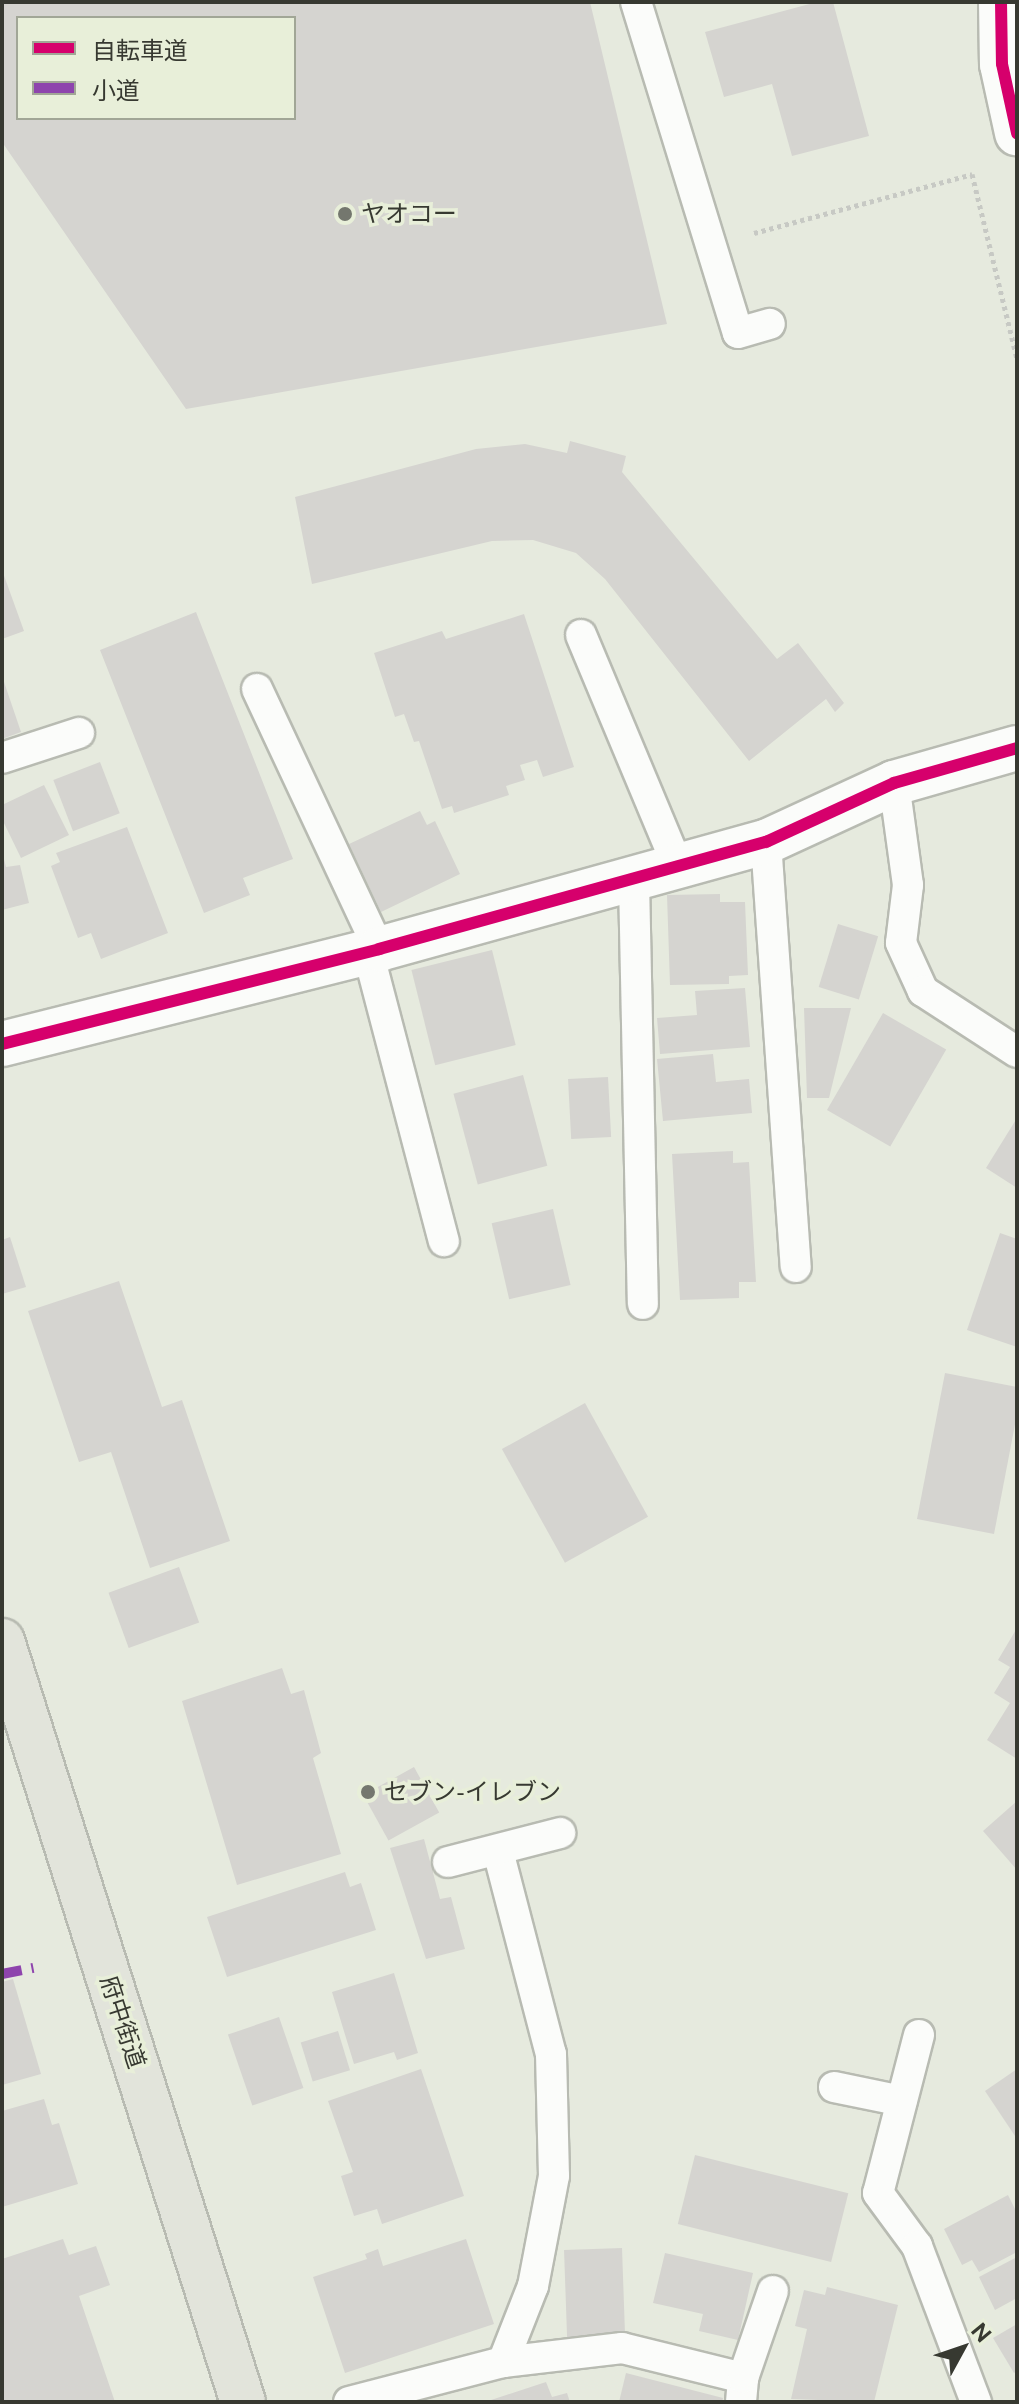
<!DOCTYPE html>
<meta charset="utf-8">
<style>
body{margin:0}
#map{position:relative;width:1019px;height:2404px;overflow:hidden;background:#e6eade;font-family:"Public Sans","Noto Sans JP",sans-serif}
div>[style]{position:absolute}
.building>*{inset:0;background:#d5d4d0;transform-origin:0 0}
.path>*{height:5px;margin-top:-2.5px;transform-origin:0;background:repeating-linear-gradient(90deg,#c7c9c4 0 4px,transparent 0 8px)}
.roads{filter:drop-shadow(2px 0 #b8bbb2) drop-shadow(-2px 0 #b8bbb2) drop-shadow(0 2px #b8bbb2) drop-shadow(0 -2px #b8bbb2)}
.lane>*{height:30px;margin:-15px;padding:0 15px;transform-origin:15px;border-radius:15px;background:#fbfcfa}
.street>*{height:44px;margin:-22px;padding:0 22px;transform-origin:22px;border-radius:22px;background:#fbfcfa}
.primary>*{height:44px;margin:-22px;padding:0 22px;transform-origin:22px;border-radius:22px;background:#e2e4db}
.quiet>*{height:10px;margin-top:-5px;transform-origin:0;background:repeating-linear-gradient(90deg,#8e44ad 0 20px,transparent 0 30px)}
.cycleway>*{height:12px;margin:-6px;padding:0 6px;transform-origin:6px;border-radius:6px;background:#d6006c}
.dots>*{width:22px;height:22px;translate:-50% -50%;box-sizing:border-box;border:4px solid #e8efd9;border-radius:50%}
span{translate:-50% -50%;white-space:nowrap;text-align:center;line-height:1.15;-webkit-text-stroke:7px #e8efd9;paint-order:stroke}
.poi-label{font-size:24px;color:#373931}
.left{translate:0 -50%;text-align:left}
.street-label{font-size:24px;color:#373931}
.frame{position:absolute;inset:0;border:4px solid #373931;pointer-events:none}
.legend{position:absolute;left:16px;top:16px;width:280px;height:104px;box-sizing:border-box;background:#e8efd9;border:2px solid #a1a696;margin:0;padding:10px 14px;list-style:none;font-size:24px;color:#373931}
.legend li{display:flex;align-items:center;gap:16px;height:40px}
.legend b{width:40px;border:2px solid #a1a696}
.north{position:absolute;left:923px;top:2308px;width:80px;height:80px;-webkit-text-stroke:6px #e8efd9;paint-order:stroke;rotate:50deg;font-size:22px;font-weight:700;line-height:32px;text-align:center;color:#373931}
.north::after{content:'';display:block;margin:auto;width:28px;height:36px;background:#373931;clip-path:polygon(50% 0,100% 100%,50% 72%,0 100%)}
</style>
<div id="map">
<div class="building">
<div style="clip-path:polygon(evenodd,2px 2px,590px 2px,667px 324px,186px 409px,2px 142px,2px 2px,18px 18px,294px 18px,294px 118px,18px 118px,18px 18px)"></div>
<div style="clip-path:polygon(817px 2px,833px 2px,869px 136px,792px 156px,772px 84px,724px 97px,705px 32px)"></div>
<div style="clip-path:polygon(570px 441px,626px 456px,622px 472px,777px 659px,798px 643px,844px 703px,835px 712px,826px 699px,749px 761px,605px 579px,576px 553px,533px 540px,492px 541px,312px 584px,295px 497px,476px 449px,525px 444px,567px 453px)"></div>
<div style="clip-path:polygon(2px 570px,24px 631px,2px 639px)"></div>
<div style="clip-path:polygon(196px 612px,293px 859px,243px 878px,250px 895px,204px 913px,100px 650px)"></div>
<div style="clip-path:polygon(524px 614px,574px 767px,543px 777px,537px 760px,520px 765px,525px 780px,506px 786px,509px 795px,454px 813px,452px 806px,442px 809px,419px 741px,414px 742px,404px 714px,395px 717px,374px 653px,442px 631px,446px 639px)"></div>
<div style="clip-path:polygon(2px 676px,21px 732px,2px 739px)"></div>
<div style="left:100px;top:762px;width:55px;height:50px;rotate:69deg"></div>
<div style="clip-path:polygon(44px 785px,69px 835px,21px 858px,2px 819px,2px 805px)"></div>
<div style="clip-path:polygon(420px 811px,427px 825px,435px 821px,460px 874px,381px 912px,349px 844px)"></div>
<div style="clip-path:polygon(127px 827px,168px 933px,101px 959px,91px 933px,78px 938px,51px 866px,60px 862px,56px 853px)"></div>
<div style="clip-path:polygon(3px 855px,6px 867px,20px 865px,29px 903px,2px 910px)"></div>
<div style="clip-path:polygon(720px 894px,720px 902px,745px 902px,748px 975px,729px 976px,729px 984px,670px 985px,667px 895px)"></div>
<div style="left:838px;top:924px;width:42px;height:66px;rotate:17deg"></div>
<div style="left:492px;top:950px;width:98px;height:83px;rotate:76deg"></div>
<div style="clip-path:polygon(745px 988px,750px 1047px,660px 1054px,657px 1018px,697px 1015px,695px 991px)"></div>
<div style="clip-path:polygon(804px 1008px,851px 1008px,829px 1098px,807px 1098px)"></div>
<div style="left:883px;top:1013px;width:73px;height:112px;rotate:30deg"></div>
<div style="clip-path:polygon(713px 1054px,716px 1082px,749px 1079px,752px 1113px,663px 1121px,657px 1059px)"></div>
<div style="left:523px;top:1075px;width:94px;height:72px;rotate:75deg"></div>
<div style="left:608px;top:1077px;width:60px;height:40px;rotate:87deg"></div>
<div style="clip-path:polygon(1017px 1118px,1017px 1188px,986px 1168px)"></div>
<div style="clip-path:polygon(733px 1151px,733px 1163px,749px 1162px,756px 1282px,739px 1282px,739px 1298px,680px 1300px,672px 1154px)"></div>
<div style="left:553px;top:1209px;width:78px;height:63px;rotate:77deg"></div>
<div style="clip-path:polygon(1000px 1233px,1017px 1239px,1017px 1347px,967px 1330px)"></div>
<div style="clip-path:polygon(10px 1237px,26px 1287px,2px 1294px,2px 1240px)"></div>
<div style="clip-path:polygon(119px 1281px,162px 1407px,182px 1400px,230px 1541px,150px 1568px,111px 1452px,79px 1462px,28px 1311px)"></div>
<div style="clip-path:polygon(945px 1373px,1017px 1387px,1017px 1414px,994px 1534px,917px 1519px)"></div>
<div style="left:585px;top:1403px;width:130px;height:95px;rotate:61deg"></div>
<div style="left:179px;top:1567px;width:59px;height:75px;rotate:70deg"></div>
<div style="clip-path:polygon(1017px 1628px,1017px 1759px,987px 1740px,1010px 1703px,994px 1693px,1010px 1667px,998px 1660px)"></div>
<div style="clip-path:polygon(282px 1668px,291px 1694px,304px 1690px,321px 1753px,313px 1758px,341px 1854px,237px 1885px,182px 1701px)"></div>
<div style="left:414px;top:1767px;width:52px;height:58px;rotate:61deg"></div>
<div style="clip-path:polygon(1017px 1801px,1017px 1870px,983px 1831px)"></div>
<div style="clip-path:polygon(424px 1839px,440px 1899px,451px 1897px,465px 1949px,426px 1959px,390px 1848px)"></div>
<div style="clip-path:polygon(345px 1872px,350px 1887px,361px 1883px,376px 1930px,227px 1977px,207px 1917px)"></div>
<div style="clip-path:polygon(394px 1973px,418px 2053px,397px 2060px,394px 2052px,354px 2064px,332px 1992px)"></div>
<div style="clip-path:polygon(13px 1979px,41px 2074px,2px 2085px,2px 1982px)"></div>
<div style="left:279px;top:2017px;width:75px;height:54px;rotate:71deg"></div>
<div style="left:338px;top:2031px;width:41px;height:39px;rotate:73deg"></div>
<div style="clip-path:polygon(421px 2069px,464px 2196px,382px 2224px,377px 2209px,354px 2216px,341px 2176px,353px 2172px,328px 2101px)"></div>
<div style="clip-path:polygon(1017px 2069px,1017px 2139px,985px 2091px)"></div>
<div style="clip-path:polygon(44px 2099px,52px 2125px,59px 2123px,78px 2184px,2px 2207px,2px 2111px)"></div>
<div style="left:695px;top:2155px;width:158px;height:71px;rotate:14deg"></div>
<div style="clip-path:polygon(1008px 2195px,1017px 2213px,1017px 2252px,979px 2272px,972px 2260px,962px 2265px,944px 2229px)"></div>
<div style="clip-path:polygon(63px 2239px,69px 2255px,96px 2246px,110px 2285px,79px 2296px,115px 2402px,2px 2402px,2px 2259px)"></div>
<div style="clip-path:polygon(466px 2239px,494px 2324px,345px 2373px,313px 2277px,367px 2259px,365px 2254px,378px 2249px,383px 2266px)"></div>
<div style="left:622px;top:2248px;width:89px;height:58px;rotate:88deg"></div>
<div style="clip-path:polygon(665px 2253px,753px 2273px,738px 2340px,699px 2331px,703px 2314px,653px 2303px)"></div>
<div style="clip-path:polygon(1017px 2257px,1017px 2298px,995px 2310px,979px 2277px)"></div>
<div style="clip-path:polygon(827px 2287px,898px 2305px,874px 2402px,791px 2399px,807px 2329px,795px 2326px,804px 2290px,825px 2295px)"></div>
<div style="clip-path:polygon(1017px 2324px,1017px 2371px,1014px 2373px,993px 2338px)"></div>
<div style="clip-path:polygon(626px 2373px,723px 2398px,722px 2402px,619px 2402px)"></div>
<div style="clip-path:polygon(546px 2382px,552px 2397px,567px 2393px,570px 2402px,485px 2402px)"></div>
</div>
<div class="path">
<div style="left:754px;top:233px;width:226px;rotate:-15.1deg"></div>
<div style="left:972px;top:174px;width:189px;rotate:76.3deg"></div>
</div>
<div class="roads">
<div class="lane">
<div style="left:636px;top:2px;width:346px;rotate:72.9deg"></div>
<div style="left:738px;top:333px;width:33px;rotate:-16deg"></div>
<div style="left:581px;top:635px;width:251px;rotate:67.3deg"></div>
<div style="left:257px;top:689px;width:287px;rotate:64.9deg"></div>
<div style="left:2px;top:758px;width:81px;rotate:-18deg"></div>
<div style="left:894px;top:783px;width:103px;rotate:82.2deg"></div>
<div style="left:908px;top:885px;width:58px;rotate:96.9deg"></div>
<div style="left:901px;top:943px;width:53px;rotate:65.4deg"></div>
<div style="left:923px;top:991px;width:112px;rotate:33deg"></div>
<div style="left:766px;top:842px;width:426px;rotate:86deg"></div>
<div style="left:634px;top:881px;width:423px;rotate:88.8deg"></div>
<div style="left:368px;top:952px;width:299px;rotate:75.3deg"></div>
<div style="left:498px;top:1851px;width:210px;rotate:75.4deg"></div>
<div style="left:551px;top:2054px;width:122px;rotate:88.6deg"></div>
<div style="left:554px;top:2176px;width:112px;rotate:100.8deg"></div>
<div style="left:533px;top:2286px;width:82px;rotate:111.5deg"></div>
<div style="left:448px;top:1862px;width:116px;rotate:-14.5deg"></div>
<div style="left:919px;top:2035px;width:163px;rotate:104.5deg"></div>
<div style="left:878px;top:2193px;width:66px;rotate:53.7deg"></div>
<div style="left:917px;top:2246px;width:167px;rotate:69.3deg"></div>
<div style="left:834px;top:2087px;width:69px;rotate:11.6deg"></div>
<div style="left:349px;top:2402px;width:159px;rotate:-14.6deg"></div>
<div style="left:503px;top:2362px;width:120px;rotate:-6.7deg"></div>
<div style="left:622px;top:2348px;width:125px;rotate:13.9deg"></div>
<div style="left:741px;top:2402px;width:24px;rotate:-85deg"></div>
<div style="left:743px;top:2378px;width:92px;rotate:-71deg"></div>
</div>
<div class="street">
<div style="left:1001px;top:2px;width:62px;rotate:89.1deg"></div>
<div style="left:1002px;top:64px;width:71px;rotate:77.7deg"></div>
<div style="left:2px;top:1044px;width:389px;rotate:-14.1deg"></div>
<div style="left:379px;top:949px;width:402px;rotate:-15.5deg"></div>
<div style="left:766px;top:842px;width:141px;rotate:-24.7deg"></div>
<div style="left:894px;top:783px;width:128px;rotate:-15.9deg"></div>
</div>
<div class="primary">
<div style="left:2px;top:1641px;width:798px;rotate:72.43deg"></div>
</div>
</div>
<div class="quiet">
<div style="left:2px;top:1974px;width:32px;rotate:-11deg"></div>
</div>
<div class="cycleway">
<div style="left:1001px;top:2px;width:62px;rotate:89.1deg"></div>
<div style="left:1002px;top:64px;width:71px;rotate:77.7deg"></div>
<div style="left:2px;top:1044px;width:389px;rotate:-14.1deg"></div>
<div style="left:379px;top:949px;width:402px;rotate:-15.5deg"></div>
<div style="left:766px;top:842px;width:141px;rotate:-24.7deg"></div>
<div style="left:894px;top:783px;width:128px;rotate:-15.9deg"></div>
</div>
<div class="dots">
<div style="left:345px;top:214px;background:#74776e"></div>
<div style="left:368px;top:1792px;background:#74776e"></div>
</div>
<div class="poi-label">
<span class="left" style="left:361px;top:214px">ヤオコー</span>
<span class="left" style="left:384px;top:1792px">セブン-イレブン</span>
</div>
<div class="street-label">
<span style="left:123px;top:2022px;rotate:72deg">府中街道</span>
</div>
<div class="frame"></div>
<ul class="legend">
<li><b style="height:10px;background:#d6006c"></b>自転車道</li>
<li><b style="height:10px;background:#8e44ad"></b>小道</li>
</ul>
<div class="north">N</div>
</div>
